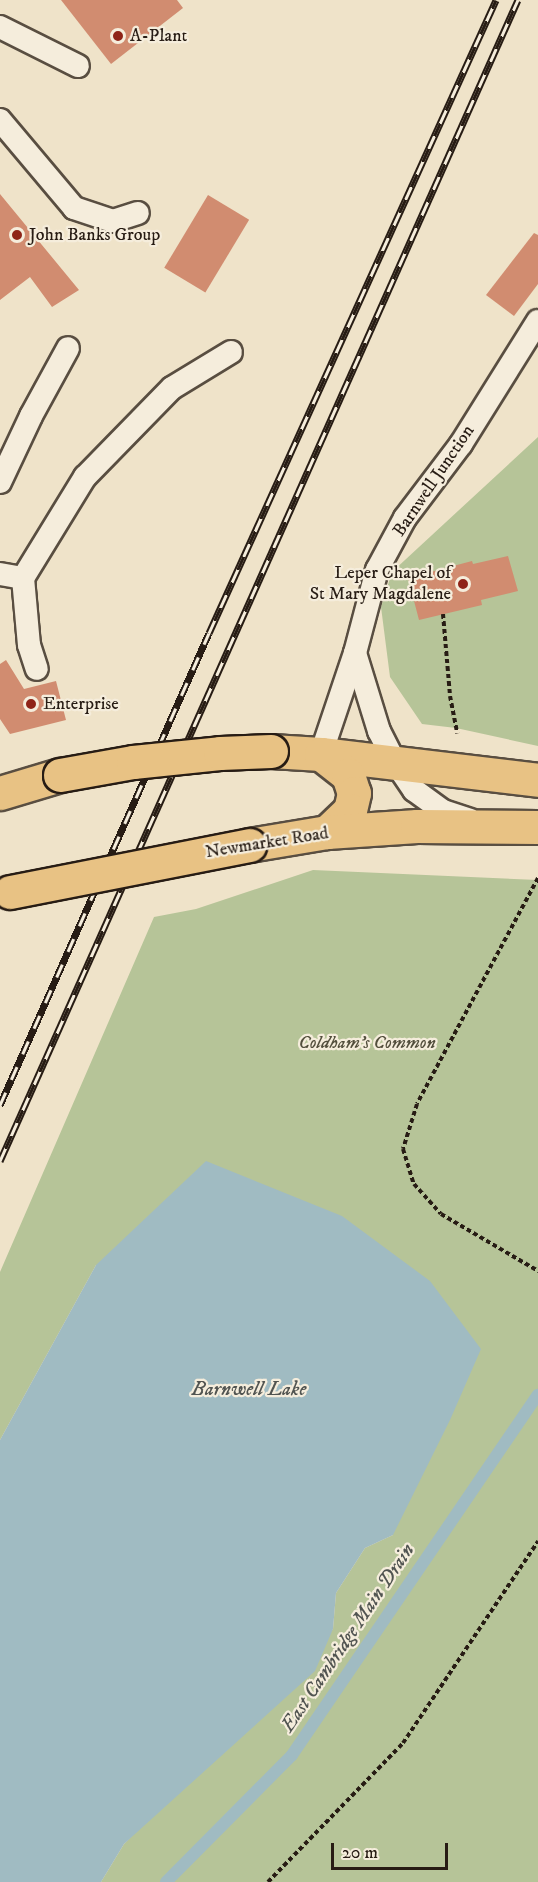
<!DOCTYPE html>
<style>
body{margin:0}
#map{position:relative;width:538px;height:1882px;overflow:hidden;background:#efe3c9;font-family:"IM FELL DW Pica",serif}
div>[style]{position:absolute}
.green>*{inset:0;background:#b6c498}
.water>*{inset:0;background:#a0bbc2}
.stream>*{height:12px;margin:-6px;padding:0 6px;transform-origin:6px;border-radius:6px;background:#a0bbc2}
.building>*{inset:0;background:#d18c70;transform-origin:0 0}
.path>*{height:4px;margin-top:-2px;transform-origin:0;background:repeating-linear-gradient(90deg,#271c14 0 4.5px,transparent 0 7.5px)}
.roads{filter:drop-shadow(2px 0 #594e41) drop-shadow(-2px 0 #594e41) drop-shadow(0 2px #594e41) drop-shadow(0 -2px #594e41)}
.service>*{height:22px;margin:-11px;padding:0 11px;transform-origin:11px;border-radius:11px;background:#f5eddc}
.primary>*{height:33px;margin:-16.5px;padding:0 16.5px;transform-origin:16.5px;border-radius:16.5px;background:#e8c284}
.rail>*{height:7px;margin-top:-3.5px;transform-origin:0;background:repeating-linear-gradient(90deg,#f5eddc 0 14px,#271c14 0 28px);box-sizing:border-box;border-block:2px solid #271c14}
.bridges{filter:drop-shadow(2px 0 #271c14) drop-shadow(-2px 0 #271c14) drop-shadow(0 2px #271c14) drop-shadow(0 -2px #271c14)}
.primary-bridge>*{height:33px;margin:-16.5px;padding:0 16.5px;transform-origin:16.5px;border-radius:16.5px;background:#e8c284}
.dots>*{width:16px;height:16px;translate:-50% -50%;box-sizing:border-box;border:3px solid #f5eddc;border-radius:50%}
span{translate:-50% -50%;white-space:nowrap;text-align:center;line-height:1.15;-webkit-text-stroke:4.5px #f5eddc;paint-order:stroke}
.poi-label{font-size:18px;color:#271c14}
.left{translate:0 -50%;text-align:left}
.right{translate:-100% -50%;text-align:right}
.street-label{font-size:18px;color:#271c14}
.park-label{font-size:18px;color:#524e3c;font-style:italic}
.water-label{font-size:20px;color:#515451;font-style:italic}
.scale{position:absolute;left:331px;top:1843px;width:117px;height:27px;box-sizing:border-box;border:3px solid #271c14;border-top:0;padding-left:8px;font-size:18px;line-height:21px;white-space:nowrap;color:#271c14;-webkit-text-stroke:4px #f5eddc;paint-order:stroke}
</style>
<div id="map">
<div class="green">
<div style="clip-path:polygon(538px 437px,538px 746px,456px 728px,422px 724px,390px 677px,381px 607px,392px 572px)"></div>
<div style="clip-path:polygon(313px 870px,538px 880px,538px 1882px,101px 1882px,124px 1844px,333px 1629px,336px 1593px,365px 1548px,393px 1535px,96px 1265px,0 1440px,0 1272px,154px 917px,196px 909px)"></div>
</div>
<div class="water">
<div style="clip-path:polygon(206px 1161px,342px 1216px,430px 1281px,481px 1349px,450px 1420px,393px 1535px,365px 1548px,336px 1593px,333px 1629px,315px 1671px,124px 1844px,101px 1882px,0 1882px,0 1440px,96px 1265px)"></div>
</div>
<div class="stream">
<div style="left:166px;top:1882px;width:179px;rotate:-45.2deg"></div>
<div style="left:292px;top:1755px;width:436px;rotate:-55.7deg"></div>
</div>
<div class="building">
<div style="clip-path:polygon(61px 0,177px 0,183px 8px,111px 64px)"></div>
<div style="clip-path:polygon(0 194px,79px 290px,52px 307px,30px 277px,0 300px)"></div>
<div style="left:208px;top:195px;width:48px;height:85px;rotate:31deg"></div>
<div style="clip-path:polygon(534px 233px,538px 235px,538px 284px,514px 316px,486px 295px)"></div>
<div style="clip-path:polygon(508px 556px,518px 591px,481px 600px,482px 605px,419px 620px,408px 578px,472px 561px,473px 564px)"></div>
<div style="clip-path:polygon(6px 660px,24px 689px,56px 681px,66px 720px,10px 734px,0 719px,0 664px)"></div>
</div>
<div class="path">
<div style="left:443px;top:614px;width:82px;rotate:85.1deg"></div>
<div style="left:450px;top:696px;width:38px;rotate:79deg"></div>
<div style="left:538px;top:878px;width:256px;rotate:118.2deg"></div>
<div style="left:417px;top:1104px;width:47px;rotate:107.3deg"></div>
<div style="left:403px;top:1149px;width:37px;rotate:73deg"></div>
<div style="left:414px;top:1184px;width:40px;rotate:48deg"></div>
<div style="left:441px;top:1214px;width:113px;rotate:30.4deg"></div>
<div style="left:268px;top:1882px;width:194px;rotate:-45.8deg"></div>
<div style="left:403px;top:1743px;width:243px;rotate:-56.2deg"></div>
</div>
<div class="roads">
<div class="service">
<div style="left:0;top:27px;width:87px;rotate:26.6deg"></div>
<div style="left:0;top:120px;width:115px;rotate:49.9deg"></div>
<div style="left:74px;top:208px;width:41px;rotate:18.4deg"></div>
<div style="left:113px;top:221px;width:26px;rotate:-18deg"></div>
<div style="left:0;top:482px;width:73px;rotate:-64.8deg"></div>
<div style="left:31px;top:416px;width:77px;rotate:-61.4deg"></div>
<div style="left:0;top:574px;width:23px;rotate:10deg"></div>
<div style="left:23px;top:578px;width:67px;rotate:84.9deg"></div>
<div style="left:29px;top:645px;width:25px;rotate:72deg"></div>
<div style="left:23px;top:578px;width:119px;rotate:-58.5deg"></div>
<div style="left:85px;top:477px;width:124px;rotate:-45.7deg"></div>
<div style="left:172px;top:388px;width:69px;rotate:-31.4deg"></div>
<div style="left:355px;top:653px;width:82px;rotate:72.9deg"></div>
<div style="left:379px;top:731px;width:35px;rotate:63deg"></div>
<div style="left:395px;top:762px;width:34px;rotate:56deg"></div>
<div style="left:414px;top:790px;width:36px;rotate:36deg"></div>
<div style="left:443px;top:811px;width:28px;rotate:18deg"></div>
<div style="left:321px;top:754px;width:107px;rotate:-71.4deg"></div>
<div style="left:355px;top:653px;width:86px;rotate:-75.2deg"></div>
<div style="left:377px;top:570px;width:59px;rotate:-61.7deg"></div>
<div style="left:405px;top:518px;width:93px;rotate:-52.9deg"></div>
<div style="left:461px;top:444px;width:145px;rotate:-58deg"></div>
</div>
<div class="primary">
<div style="left:271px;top:751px;width:50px;rotate:3.4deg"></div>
<div style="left:321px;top:754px;width:219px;rotate:6.8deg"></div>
<div style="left:321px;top:754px;width:34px;rotate:38deg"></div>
<div style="left:348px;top:775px;width:19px;rotate:72deg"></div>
<div style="left:354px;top:793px;width:17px;rotate:103deg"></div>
<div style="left:350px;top:810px;width:32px;rotate:136deg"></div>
<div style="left:0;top:793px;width:63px;rotate:-16.7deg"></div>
<div style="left:249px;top:845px;width:79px;rotate:-9.5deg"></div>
<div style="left:327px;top:832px;width:90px;rotate:-3.8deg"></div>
<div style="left:417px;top:826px;width:121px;rotate:0.5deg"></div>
</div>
</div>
<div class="rail">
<div style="left:0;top:1105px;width:516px;rotate:-66.12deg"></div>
<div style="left:209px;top:633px;width:695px;rotate:-65.61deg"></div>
<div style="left:0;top:1161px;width:1271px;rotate:-65.96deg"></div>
</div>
<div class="bridges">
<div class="primary-bridge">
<div style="left:60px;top:775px;width:74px;rotate:-10.1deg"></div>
<div style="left:133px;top:762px;width:87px;rotate:-5.9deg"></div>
<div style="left:220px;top:753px;width:51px;rotate:-2.2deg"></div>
<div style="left:10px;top:892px;width:244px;rotate:-11.1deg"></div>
</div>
</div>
<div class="dots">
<div style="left:118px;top:36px;background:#8f2418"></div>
<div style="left:17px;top:235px;background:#8f2418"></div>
<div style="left:463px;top:584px;background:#8f2418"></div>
<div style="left:31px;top:704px;background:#8f2418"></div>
</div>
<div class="poi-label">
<span class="left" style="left:130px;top:36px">A-Plant</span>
<span class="left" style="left:29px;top:235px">John Banks Group</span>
<span class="right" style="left:451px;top:584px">Leper Chapel of<br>St Mary Magdalene</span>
<span class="left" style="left:43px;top:704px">Enterprise</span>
</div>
<div class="street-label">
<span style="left:434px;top:481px;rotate:-56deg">Barnwell Junction</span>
<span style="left:267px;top:843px;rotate:-9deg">Newmarket Road</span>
</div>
<div class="park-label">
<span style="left:367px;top:1043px">Coldham's Common</span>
</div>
<div class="water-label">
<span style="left:249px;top:1389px">Barnwell Lake</span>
<span style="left:348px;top:1638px;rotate:-56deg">East Cambridge Main Drain</span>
</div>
<div class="scale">20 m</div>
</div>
